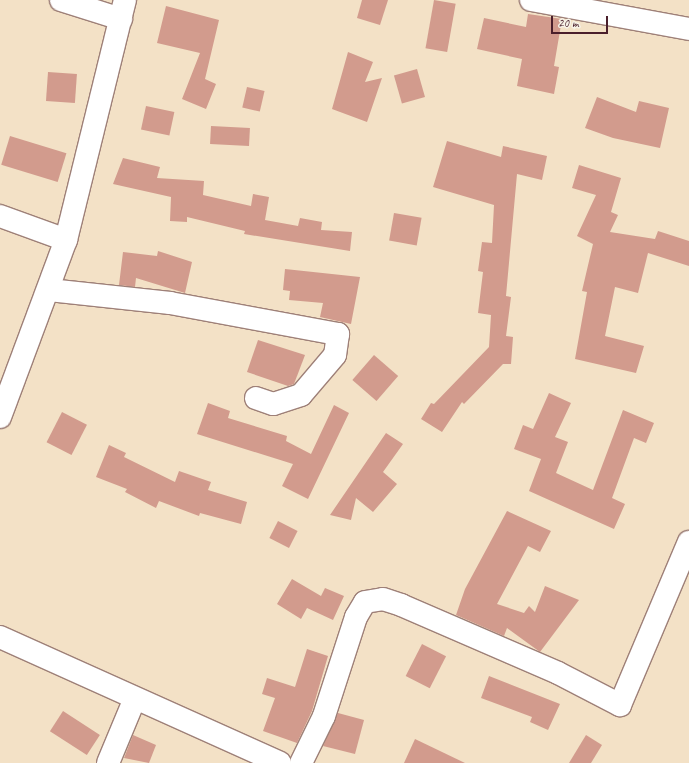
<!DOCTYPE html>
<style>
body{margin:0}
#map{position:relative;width:689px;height:763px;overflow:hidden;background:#f3e1c6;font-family:Caveat,sans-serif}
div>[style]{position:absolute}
.building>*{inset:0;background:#d29b8d;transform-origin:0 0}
.roads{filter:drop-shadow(1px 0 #9e8078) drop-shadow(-1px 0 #9e8078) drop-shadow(0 1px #9e8078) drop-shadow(0 -1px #9e8078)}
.minor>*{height:22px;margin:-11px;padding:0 11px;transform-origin:11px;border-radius:11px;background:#fff}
span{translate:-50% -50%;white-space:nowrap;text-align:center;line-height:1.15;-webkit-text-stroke:3.5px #f7f3e8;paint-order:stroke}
.scale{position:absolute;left:551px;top:16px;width:57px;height:18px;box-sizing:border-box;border:2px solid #4a1f2b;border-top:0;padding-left:5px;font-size:12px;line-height:14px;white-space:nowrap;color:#4a1f2b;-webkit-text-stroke:3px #f7f3e8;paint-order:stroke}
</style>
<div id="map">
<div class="building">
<div style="clip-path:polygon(362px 0,388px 0,380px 25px,357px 18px)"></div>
<div style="left:434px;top:0;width:22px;height:49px;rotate:10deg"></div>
<div style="clip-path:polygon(166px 6px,219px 20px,205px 79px,216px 84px,206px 109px,182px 99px,200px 53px,157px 43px)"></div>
<div style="clip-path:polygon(528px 14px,562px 19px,554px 66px,559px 67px,554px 94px,517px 86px,522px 59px,477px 49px,484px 18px,526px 27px)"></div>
<div style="clip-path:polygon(348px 52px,373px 62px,365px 82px,382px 78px,367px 122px,332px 109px)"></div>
<div style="left:417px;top:69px;width:29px;height:24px;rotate:74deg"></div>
<div style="left:48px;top:72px;width:29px;height:29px;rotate:4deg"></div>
<div style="left:247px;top:87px;width:18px;height:21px;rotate:13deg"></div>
<div style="clip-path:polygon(597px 97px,636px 112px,639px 101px,669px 108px,660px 148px,613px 138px,585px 128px)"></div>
<div style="left:146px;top:106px;width:29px;height:24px;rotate:12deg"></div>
<div style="left:211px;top:126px;width:39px;height:18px;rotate:3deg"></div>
<div style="left:10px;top:136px;width:59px;height:30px;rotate:17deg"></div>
<div style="clip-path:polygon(447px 141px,501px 157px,503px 146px,547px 156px,542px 180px,517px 174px,506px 296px,511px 297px,506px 336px,513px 337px,511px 364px,503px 364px,464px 404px,462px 402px,442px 432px,421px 419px,431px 403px,434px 404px,489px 347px,491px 315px,478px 313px,483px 272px,478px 271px,482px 242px,492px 243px,494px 205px,433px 187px)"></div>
<div style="clip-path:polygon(123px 158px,160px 167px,157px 178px,204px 181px,203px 195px,251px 206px,253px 194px,269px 197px,265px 220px,298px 226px,300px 218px,322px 222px,321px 230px,352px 232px,350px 251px,244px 234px,245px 231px,187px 217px,187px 222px,170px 221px,171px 197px,113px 184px)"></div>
<div style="clip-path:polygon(579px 165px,621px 178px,611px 212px,618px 215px,610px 232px,655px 239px,658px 231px,689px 241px,689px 266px,648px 253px,638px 293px,615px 287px,605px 336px,644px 346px,636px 373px,575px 359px,587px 292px,582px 291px,593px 244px,577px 236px,596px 195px,572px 188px)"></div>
<div style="left:394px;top:213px;width:28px;height:28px;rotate:10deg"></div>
<div style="clip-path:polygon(158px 251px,192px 262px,185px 293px,136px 278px,135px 287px,119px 285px,123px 252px,157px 256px)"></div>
<div style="clip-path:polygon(285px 269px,360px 277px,351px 324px,320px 317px,323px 303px,289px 300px,290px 291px,283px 290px)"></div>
<div style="clip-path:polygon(258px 340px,305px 355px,294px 384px,288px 386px,247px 372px)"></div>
<div style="left:374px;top:355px;width:32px;height:33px;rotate:41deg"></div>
<div style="clip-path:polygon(549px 393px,571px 403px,555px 437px,568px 442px,556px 473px,593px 490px,623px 410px,654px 423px,646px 443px,634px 438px,612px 498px,625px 504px,614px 529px,529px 491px,541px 459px,514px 449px,523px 425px,533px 429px)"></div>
<div style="clip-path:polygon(208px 403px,230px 411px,228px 418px,287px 436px,286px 441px,311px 454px,334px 405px,349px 413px,308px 499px,282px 486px,293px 464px,197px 434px)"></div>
<div style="left:62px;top:412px;width:28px;height:34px;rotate:27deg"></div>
<div style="clip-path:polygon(386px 433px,403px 444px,383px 472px,397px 484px,373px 512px,356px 498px,351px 520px,330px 515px)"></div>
<div style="clip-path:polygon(109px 445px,126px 453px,124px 457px,175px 482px,179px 471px,211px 482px,208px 490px,247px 502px,241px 524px,200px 513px,199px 516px,159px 501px,156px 508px,125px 492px,127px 489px,96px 477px)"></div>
<div style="clip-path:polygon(507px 511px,551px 531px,540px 552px,528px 546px,497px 604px,524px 613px,529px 606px,535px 612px,545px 586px,579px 600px,540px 652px,507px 628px,504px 636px,456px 615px,465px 589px)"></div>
<div style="left:278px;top:521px;width:22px;height:19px;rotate:27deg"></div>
<div style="clip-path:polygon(292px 579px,321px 596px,325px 588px,344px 596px,333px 620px,307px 608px,301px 619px,277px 604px)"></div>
<div style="left:422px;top:644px;width:27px;height:36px;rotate:27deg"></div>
<div style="clip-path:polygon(307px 649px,328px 656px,312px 711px,297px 743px,263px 731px,275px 698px,262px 694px,267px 678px,295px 687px)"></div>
<div style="clip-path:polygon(489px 676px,560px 704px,548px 730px,530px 722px,532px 717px,481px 698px)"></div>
<div style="left:63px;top:711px;width:44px;height:24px;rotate:33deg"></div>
<div style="clip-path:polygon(338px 713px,364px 720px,355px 754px,323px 746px)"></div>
<div style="clip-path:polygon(133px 735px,156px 745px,149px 763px,124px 758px)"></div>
<div style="clip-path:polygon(586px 735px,602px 745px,591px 763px,569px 763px)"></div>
<div style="clip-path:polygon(415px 739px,465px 763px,404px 763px)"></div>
</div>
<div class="roads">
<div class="minor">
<div style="left:61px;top:0;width:63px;rotate:17.6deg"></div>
<div style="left:531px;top:0;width:161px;rotate:10.4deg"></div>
<div style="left:0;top:216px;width:70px;rotate:20deg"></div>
<div style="left:49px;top:290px;width:122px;rotate:6.1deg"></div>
<div style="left:170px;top:303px;width:171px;rotate:10.5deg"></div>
<div style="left:338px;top:334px;width:21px;rotate:98deg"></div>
<div style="left:335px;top:355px;width:52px;rotate:130.4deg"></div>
<div style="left:301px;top:395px;width:29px;rotate:162deg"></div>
<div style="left:273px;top:404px;width:18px;rotate:-161deg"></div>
<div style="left:0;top:417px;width:189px;rotate:-69.6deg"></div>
<div style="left:66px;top:240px;width:247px;rotate:-76.2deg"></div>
<div style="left:0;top:637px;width:307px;rotate:24.2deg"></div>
<div style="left:108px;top:763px;width:70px;rotate:-67.4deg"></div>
<div style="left:301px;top:763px;width:52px;rotate:-63.9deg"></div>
<div style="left:324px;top:716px;width:104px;rotate:-72.1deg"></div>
<div style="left:356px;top:617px;width:17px;rotate:-59deg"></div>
<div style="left:365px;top:602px;width:18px;rotate:-9deg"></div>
<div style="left:383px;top:599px;width:19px;rotate:18deg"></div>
<div style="left:401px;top:605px;width:171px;rotate:23.4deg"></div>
<div style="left:558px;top:673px;width:70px;rotate:27.3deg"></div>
<div style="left:620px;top:705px;width:177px;rotate:-67.1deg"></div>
</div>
</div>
<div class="scale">20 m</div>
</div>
